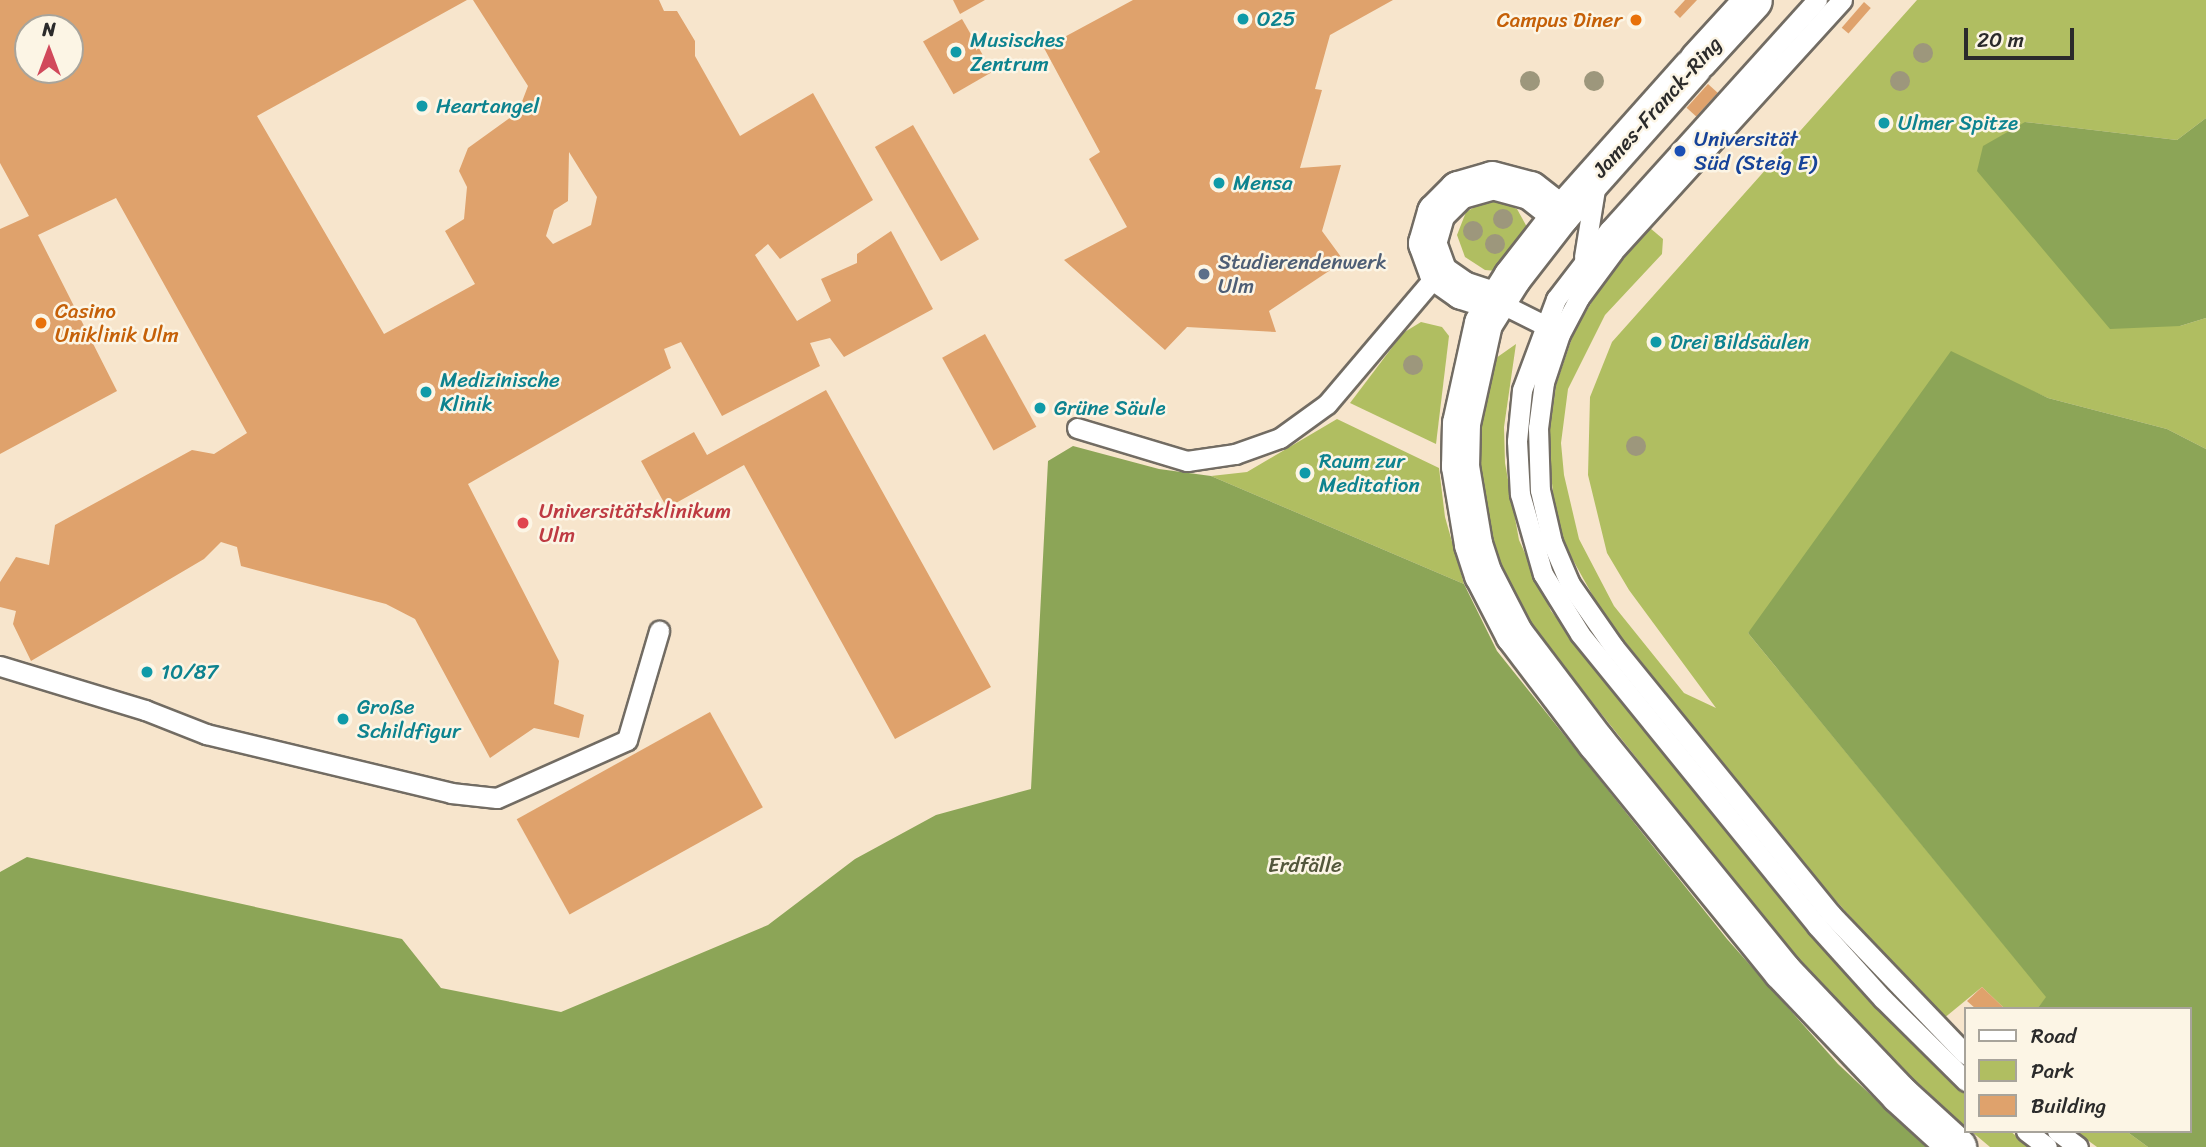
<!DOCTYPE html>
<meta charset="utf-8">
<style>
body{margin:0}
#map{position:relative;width:2206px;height:1147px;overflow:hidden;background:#f7e5cc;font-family:Sriracha,sans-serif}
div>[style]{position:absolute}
.green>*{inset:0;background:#b0be61}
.forest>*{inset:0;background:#8ca557}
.building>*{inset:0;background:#dfa26c;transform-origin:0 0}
.roads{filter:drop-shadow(2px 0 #726c63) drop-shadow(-2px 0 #726c63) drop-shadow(0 2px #726c63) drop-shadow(0 -2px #726c63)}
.service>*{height:19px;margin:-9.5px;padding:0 9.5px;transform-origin:9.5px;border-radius:9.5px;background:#fff}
.minor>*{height:37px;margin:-18.5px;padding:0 18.5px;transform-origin:18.5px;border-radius:18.5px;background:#fff}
.trees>*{width:20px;height:20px;margin:-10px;border-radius:50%;background:#9d977c}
.dots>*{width:19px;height:19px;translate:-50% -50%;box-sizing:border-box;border:4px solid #fcf5e5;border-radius:50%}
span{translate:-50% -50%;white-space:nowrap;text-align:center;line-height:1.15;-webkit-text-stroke:5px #fcf5e5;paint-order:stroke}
.culture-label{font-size:21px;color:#0d838f}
.left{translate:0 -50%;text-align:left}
.food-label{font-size:21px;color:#c56008}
.right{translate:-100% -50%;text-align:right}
.street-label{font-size:21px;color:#2b2b2b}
.transit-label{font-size:21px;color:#164399}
.service-label{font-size:21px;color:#4e5e75}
.health-label{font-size:21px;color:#be3a42}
.park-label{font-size:21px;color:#53573b}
.legend{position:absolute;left:1964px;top:1007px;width:228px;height:126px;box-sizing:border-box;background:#fcf5e5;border:2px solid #a8a49b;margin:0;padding:9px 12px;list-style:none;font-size:21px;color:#2b2b2b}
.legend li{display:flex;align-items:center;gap:14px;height:35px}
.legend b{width:35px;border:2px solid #a8a49b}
.north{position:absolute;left:14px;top:14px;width:70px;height:70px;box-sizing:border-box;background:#fcf5e5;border:2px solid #a8a49b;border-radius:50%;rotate:0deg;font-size:19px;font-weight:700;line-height:28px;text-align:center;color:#2b2b2b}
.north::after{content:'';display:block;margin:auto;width:24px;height:32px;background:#d1495b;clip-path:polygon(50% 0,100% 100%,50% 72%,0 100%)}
.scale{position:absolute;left:1964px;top:28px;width:110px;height:32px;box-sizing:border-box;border:4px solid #2b2b2b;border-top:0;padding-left:9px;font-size:21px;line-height:24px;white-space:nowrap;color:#2b2b2b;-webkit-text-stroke:5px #fcf5e5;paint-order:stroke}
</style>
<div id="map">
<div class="green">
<div style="clip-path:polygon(1917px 0,2206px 0,2206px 118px,2177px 140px,2025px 122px,2180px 326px,2206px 318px,2206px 449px,2167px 429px,2048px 398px,2003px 378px,1748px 633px,2047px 997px,2037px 1009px,2005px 1009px,1982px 987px,1943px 1019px,1809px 871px,1603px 614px,1564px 544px,1555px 513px,1548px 443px,1556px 385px,1574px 332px,1603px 283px,1650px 228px,1663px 239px,1662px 254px,1605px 315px,1568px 389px,1561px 443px,1564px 475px,1579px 539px,1614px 606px,1684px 693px,1716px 708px,1629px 590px,1607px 553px,1588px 475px,1590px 397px,1612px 342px)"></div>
<div style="clip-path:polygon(1496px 200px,1517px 209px,1528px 229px,1497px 271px,1485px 270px,1465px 257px,1457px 235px,1466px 212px,1485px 201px)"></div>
<div style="clip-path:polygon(1421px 322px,1442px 327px,1449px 336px,1436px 444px,1350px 403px,1403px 333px)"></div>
<div style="clip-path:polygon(1516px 344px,1504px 427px,1505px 463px,1519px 540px,1551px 611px,1795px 916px,1894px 1026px,1966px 1094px,1966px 1128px,1878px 1045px,1776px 933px,1529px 623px,1494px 548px,1478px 465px,1478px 425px,1489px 363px)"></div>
<div style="clip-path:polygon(1337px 419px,1439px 468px,1445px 517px,1464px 584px,1211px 476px,1247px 472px)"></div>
<div style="clip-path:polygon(1971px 1131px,2010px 1131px,2030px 1147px,1990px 1147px)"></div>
<div style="clip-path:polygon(2075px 1131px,2126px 1131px,2148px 1147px,2097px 1147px)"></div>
</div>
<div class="forest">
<div style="clip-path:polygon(2206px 118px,2206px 318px,2180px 326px,2110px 329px,1977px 171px,1983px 146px,2025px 122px,2177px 140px)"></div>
<div style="clip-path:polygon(1951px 351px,2048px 398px,2167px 429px,2206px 449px,2206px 1147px,2148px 1147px,2126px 1131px,2190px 1131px,2190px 1009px,2037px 1009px,2046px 997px,1748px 633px)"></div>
<div style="clip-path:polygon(1073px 446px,1159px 469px,1211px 476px,1464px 584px,1497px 651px,1727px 939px,1838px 1064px,1926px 1147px,0 1147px,0 872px,27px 857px,402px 939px,441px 988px,561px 1012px,768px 925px,855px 859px,936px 815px,1031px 789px,1048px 461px)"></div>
</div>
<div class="building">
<div style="clip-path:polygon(evenodd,0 0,467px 0,257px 116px,384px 334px,475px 284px,445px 231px,464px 219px,467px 187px,459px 171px,468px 148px,518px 112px,528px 86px,473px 0,659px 0,664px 11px,677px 11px,695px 41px,695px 56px,740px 136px,813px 93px,873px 200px,780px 259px,768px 244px,755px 255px,797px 321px,831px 301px,821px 279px,857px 263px,857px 254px,891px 231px,933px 309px,844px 357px,830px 338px,810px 343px,820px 366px,722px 416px,681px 342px,664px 349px,671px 368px,468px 484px,559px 661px,554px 704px,584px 715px,579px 738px,534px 728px,490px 758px,415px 619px,386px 604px,241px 566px,237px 547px,221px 542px,204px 559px,31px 661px,13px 624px,16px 611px,0 607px,0 582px,16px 557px,49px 565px,55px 525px,192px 450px,214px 454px,247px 433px,116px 198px,38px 235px,117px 391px,0 454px,0 229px,29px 216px,0 163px,0 0,28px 28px,70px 28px,70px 70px,28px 70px,28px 28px,0 0,569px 152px,597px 197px,591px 225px,553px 244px,546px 236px,554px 210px,568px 201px,569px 152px)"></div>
<div style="clip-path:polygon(953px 0,985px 0,960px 14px)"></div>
<div style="clip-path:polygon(1133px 0,1393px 0,1330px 35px,1315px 89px,1322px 90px,1300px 168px,1341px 165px,1322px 231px,1344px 261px,1269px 311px,1276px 332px,1187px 327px,1165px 350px,1064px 260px,1127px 227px,1089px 159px,1100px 152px,1044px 48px)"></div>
<div style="clip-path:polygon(1685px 0,1697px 0,1680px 18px,1674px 12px)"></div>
<div style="left:1864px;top:2px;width:9px;height:34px;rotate:41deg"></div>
<div style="left:962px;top:19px;width:61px;height:45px;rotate:60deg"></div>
<div style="left:1708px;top:84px;width:13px;height:32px;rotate:42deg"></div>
<div style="left:913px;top:125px;width:132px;height:44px;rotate:60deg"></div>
<div style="left:985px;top:334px;width:106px;height:49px;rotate:61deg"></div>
<div style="clip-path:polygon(826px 390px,991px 687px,895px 739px,744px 465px,667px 508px,641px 461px,694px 432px,707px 455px)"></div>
<div style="left:710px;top:712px;width:109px;height:221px;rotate:61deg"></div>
<div style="clip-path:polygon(1982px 987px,2005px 1009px,1976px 1009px,1967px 1001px)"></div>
</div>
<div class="roads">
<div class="service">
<div style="left:1817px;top:0;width:310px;rotate:132.1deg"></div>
<div style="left:1609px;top:230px;width:87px;rotate:127.5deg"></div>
<div style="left:1556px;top:299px;width:97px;rotate:110.5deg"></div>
<div style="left:1522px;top:390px;width:51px;rotate:95.6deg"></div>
<div style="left:1517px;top:441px;width:53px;rotate:86.8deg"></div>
<div style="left:1520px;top:494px;width:83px;rotate:74deg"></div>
<div style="left:1543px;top:574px;width:70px;rotate:58.3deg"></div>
<div style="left:1580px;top:634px;width:376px;rotate:50.9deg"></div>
<div style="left:1817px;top:926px;width:98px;rotate:47.9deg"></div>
<div style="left:1883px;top:999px;width:117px;rotate:44.7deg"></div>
<div style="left:1842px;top:0;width:341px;rotate:132.3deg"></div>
<div style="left:1613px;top:252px;width:57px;rotate:126.5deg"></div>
<div style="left:1579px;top:298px;width:41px;rotate:117.8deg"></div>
<div style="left:1560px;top:334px;width:51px;rotate:108.4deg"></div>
<div style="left:1544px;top:382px;width:46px;rotate:97.4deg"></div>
<div style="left:1538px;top:428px;width:62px;rotate:88.2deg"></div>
<div style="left:1540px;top:490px;width:53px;rotate:77deg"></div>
<div style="left:1552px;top:542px;width:46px;rotate:66.8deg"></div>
<div style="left:1570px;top:584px;width:77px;rotate:55.1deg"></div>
<div style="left:1614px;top:647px;width:344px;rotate:50.9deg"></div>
<div style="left:1831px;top:914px;width:195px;rotate:46.2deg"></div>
<div style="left:1584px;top:257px;width:75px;rotate:-80.8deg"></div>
<div style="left:1496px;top:301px;width:65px;rotate:26.6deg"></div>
<div style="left:1077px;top:428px;width:115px;rotate:16.7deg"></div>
<div style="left:1187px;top:461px;width:49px;rotate:-8.3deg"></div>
<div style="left:1235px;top:454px;width:48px;rotate:-19.6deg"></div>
<div style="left:1280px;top:438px;width:58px;rotate:-35.9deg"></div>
<div style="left:1327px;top:404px;width:172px;rotate:-49.7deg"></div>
<div style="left:0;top:666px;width:152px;rotate:16.9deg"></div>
<div style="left:145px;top:710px;width:66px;rotate:21.5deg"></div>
<div style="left:206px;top:734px;width:252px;rotate:13.5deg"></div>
<div style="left:451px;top:793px;width:46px;rotate:6.2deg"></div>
<div style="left:497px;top:798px;width:142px;rotate:-24deg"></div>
<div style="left:627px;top:740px;width:114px;rotate:-73.6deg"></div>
<div style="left:2026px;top:1131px;width:26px;rotate:37deg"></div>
<div style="left:2057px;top:1131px;width:26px;rotate:37deg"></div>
</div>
<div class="minor">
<div style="left:1698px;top:60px;width:81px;rotate:-47.5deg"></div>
<div style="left:1692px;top:67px;width:197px;rotate:131.7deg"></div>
<div style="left:1561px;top:214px;width:80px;rotate:127.9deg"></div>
<div style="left:1512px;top:277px;width:54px;rotate:122.2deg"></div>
<div style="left:1483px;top:323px;width:102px;rotate:102.4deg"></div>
<div style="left:1461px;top:423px;width:43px;rotate:91.3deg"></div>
<div style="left:1460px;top:466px;width:79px;rotate:80.5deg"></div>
<div style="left:1473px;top:544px;width:32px;rotate:72deg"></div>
<div style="left:1483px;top:574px;width:68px;rotate:62.7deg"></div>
<div style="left:1514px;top:634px;width:136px;rotate:52.8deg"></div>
<div style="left:1596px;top:742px;width:295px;rotate:50.9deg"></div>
<div style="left:1782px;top:971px;width:170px;rotate:46.4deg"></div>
<div style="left:1899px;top:1094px;width:79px;rotate:42.4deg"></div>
<div style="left:1496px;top:301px;width:36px;rotate:-162deg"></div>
<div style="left:1462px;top:290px;width:29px;rotate:-145deg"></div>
<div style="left:1438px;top:273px;width:32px;rotate:-110deg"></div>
<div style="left:1427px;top:243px;width:32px;rotate:-74deg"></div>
<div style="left:1436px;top:212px;width:31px;rotate:-45deg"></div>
<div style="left:1458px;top:190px;width:35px;rotate:-16deg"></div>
<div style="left:1492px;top:180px;width:39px;rotate:15deg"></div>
<div style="left:1530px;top:190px;width:39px;rotate:38deg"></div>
</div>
</div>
<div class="trees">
<div style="left:1923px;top:53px"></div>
<div style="left:1530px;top:81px"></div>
<div style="left:1594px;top:81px"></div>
<div style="left:1900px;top:81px"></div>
<div style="left:1503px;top:219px"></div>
<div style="left:1473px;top:231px"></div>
<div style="left:1495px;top:244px"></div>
<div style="left:1413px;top:365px"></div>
<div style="left:1636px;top:446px"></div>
</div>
<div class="dots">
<div style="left:1243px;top:19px;background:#0f9aa8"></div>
<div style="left:1636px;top:20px;background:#e8710a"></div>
<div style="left:956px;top:52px;background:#0f9aa8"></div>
<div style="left:422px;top:106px;background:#0f9aa8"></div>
<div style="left:1884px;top:123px;background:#0f9aa8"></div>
<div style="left:1680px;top:151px;background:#1a4fb4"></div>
<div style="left:1219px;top:183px;background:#0f9aa8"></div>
<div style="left:1204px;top:274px;background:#5c6f8a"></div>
<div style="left:41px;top:323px;background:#e8710a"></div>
<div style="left:1656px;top:342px;background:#0f9aa8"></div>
<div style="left:426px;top:392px;background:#0f9aa8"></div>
<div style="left:1040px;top:408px;background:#0f9aa8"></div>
<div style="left:1305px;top:473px;background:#0f9aa8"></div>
<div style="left:523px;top:523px;background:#e0444e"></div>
<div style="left:147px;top:672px;background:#0f9aa8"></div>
<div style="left:343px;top:719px;background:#0f9aa8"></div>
</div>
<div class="culture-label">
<span class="left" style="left:1257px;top:19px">O25</span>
<span class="left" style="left:970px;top:52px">Musisches<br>Zentrum</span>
<span class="left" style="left:436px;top:106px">Heartangel</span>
<span class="left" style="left:1898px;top:123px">Ulmer Spitze</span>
<span class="left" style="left:1233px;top:183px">Mensa</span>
<span class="left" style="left:1670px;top:342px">Drei Bildsäulen</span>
<span class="left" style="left:440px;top:392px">Medizinische<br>Klinik</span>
<span class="left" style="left:1054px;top:408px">Grüne Säule</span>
<span class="left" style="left:1319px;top:473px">Raum zur<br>Meditation</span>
<span class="left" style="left:161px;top:672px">10/87</span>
<span class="left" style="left:357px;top:719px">Große<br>Schildfigur</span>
</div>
<div class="food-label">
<span class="right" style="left:1622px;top:20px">Campus Diner</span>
<span class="left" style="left:55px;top:323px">Casino<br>Uniklinik Ulm</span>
</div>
<div class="street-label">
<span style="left:1657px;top:107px;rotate:-48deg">James-Franck-Ring</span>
</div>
<div class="transit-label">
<span class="left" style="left:1694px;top:151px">Universität<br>Süd (Steig E)</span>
</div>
<div class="service-label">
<span class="left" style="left:1218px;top:274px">Studierendenwerk<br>Ulm</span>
</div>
<div class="health-label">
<span class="left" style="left:539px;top:523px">Universitätsklinikum<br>Ulm</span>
</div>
<div class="park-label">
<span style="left:1305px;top:865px">Erdfälle</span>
</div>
<ul class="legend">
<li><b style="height:9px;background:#fff"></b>Road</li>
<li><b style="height:19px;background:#b0be61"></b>Park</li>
<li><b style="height:19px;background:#dfa26c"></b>Building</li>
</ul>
<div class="north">N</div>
<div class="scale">20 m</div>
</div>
